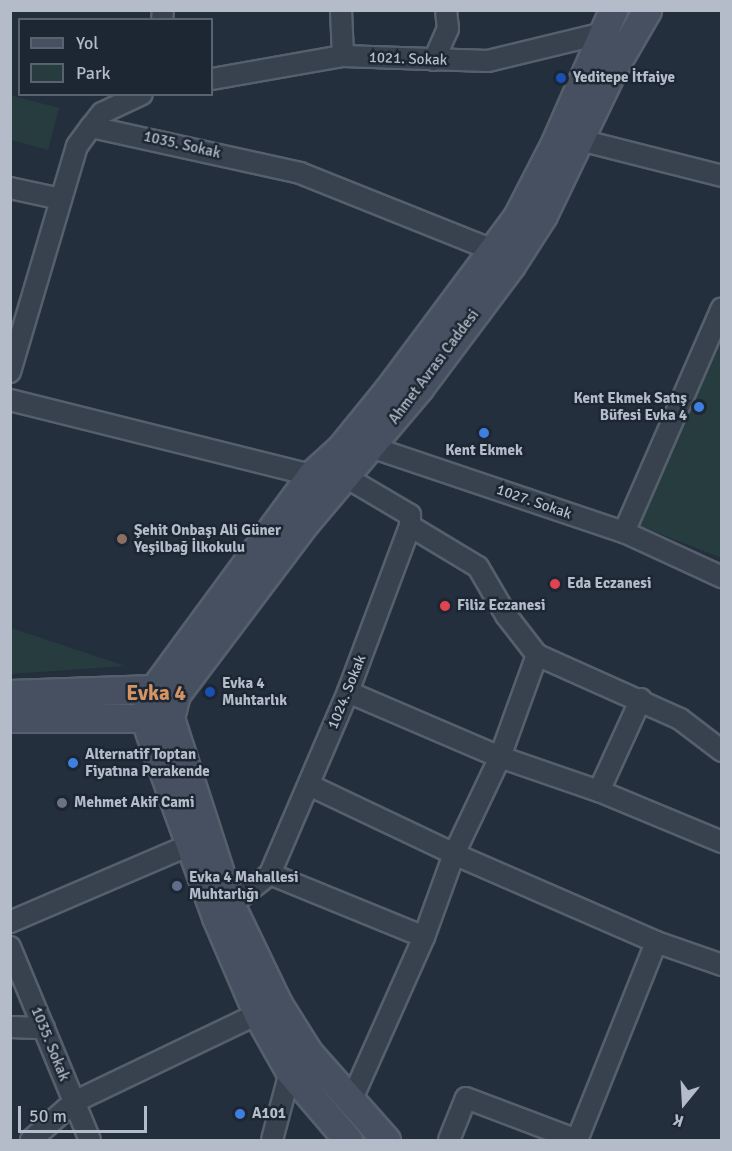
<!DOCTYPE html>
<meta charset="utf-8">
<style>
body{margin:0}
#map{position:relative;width:732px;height:1151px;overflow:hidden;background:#242f3e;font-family:Signika,sans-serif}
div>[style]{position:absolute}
.green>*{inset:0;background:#263c3f}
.roads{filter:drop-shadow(2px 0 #565f6c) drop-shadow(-2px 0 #565f6c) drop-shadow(0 2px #565f6c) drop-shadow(0 -2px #565f6c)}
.street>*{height:20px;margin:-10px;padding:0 10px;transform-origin:10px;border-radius:10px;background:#38414e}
.secondary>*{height:27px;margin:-13.5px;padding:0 13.5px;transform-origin:13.5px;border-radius:13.5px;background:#465061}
.dots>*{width:16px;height:16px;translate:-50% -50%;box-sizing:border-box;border:3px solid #1d2633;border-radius:50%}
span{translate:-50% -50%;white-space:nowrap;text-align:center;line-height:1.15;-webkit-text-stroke:5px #1d2633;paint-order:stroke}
.street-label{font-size:15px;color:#b4bcc9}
.poi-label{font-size:15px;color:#b4bcc9;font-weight:700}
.left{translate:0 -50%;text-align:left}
.right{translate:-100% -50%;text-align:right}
.district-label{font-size:21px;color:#d59563;font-weight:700}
.frame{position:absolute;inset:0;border:12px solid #b4bcc9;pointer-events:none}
.legend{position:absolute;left:18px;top:18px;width:195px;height:78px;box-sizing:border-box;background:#1d2633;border:2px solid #59626f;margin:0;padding:8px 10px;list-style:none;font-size:18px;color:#b4bcc9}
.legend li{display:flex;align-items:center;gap:12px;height:30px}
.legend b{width:30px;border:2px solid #59626f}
.north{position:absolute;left:654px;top:1073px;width:60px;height:60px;-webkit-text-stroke:4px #1d2633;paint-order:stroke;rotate:198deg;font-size:16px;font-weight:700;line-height:24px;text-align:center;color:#b4bcc9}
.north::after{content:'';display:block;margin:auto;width:21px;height:27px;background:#b4bcc9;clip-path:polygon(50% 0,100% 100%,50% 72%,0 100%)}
.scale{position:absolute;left:18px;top:1106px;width:129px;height:27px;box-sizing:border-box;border:3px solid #b4bcc9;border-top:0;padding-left:8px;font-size:18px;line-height:21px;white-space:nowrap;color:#b4bcc9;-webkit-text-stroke:4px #1d2633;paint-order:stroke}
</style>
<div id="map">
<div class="green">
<div style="clip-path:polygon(10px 95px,59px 108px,48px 150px,11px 140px)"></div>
<div style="clip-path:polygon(721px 331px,721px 558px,638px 525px)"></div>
<div style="clip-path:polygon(11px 628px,125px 666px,11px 674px)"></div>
</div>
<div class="roads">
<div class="street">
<div style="left:341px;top:10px;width:46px;rotate:87.5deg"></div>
<div style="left:162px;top:20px;width:10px;rotate:-84deg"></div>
<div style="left:434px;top:60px;width:34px;rotate:-66deg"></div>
<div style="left:448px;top:29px;width:19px;rotate:-96deg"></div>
<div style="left:212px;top:79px;width:133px;rotate:-10deg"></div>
<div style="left:343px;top:56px;width:145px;rotate:2deg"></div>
<div style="left:488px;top:61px;width:119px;rotate:-13.6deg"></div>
<div style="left:91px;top:127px;width:18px;rotate:-52deg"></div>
<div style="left:102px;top:113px;width:44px;rotate:-25.4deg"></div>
<div style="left:580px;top:140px;width:146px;rotate:14.2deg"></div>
<div style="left:10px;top:188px;width:52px;rotate:12.2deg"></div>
<div style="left:10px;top:372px;width:236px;rotate:-73.5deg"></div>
<div style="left:77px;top:146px;width:24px;rotate:-54deg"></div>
<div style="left:91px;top:127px;width:214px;rotate:12.4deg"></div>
<div style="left:300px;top:173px;width:205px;rotate:21.8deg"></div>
<div style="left:490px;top:249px;width:15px;rotate:37deg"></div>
<div style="left:10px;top:400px;width:310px;rotate:14deg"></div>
<div style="left:311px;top:475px;width:33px;rotate:2deg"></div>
<div style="left:344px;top:476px;width:77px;rotate:30.6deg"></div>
<div style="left:410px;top:515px;width:11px;rotate:90deg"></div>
<div style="left:410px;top:526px;width:177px;rotate:110.5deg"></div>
<div style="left:348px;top:692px;width:198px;rotate:113.2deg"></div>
<div style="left:270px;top:874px;width:60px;rotate:141.8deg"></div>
<div style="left:358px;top:448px;width:13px;rotate:-4deg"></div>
<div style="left:371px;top:447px;width:267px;rotate:18.6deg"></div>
<div style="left:624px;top:532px;width:108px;rotate:24.7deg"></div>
<div style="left:410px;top:526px;width:79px;rotate:31.1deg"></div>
<div style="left:478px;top:567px;width:56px;rotate:59.7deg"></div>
<div style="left:506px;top:615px;width:51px;rotate:52.2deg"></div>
<div style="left:537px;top:655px;width:157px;rotate:24.1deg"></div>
<div style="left:680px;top:719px;width:53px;rotate:37.3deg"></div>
<div style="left:624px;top:532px;width:244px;rotate:-66.4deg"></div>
<div style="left:348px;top:692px;width:165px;rotate:23.2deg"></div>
<div style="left:500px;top:757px;width:105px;rotate:19deg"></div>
<div style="left:599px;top:791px;width:133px;rotate:22.5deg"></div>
<div style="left:309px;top:785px;width:161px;rotate:25.4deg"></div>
<div style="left:454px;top:854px;width:220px;rotate:23.5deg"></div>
<div style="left:656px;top:942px;width:70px;rotate:19.2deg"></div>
<div style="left:599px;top:791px;width:101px;rotate:-65.5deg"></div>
<div style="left:270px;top:874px;width:166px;rotate:22.2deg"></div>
<div style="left:10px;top:922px;width:196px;rotate:-23.2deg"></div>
<div style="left:10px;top:947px;width:209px;rotate:67.5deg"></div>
<div style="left:10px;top:1027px;width:34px;rotate:2deg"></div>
<div style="left:351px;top:1101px;width:180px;rotate:-66deg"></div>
<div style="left:424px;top:937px;width:88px;rotate:-70.1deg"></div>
<div style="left:454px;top:854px;width:107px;rotate:-64.6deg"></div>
<div style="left:500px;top:757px;width:109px;rotate:-70.1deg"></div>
<div style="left:31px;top:1140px;width:57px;rotate:-41.5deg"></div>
<div style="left:74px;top:1102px;width:215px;rotate:-25.6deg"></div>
<div style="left:272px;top:1140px;width:70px;rotate:-75.2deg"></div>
<div style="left:290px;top:1072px;width:11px;rotate:-49deg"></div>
<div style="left:449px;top:1140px;width:45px;rotate:-68deg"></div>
<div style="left:466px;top:1098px;width:119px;rotate:20.7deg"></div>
<div style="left:577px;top:1140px;width:213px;rotate:-68.2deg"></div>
</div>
<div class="secondary">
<div style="left:10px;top:694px;width:144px;rotate:-2deg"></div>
<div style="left:154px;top:689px;width:15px;rotate:11deg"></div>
<div style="left:10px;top:718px;width:150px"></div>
<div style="left:348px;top:1140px;width:89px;rotate:-130.5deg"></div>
<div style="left:290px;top:1072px;width:65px;rotate:-119.3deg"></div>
<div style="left:258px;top:1015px;width:107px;rotate:-113.2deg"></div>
<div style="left:216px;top:917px;width:213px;rotate:-109.8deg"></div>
<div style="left:144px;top:717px;width:30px;rotate:-70deg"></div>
<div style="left:154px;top:689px;width:265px;rotate:-53.7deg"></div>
<div style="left:311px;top:475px;width:39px;rotate:-42deg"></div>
<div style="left:340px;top:449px;width:76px;rotate:-50.9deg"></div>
<div style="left:388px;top:390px;width:216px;rotate:-53.3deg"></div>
<div style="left:517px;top:217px;width:83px;rotate:-62.8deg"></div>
<div style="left:555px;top:143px;width:145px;rotate:-66.4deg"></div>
<div style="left:386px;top:1140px;width:118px;rotate:-131.6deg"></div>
<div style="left:308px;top:1052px;width:57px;rotate:-122deg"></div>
<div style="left:278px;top:1004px;width:111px;rotate:-115.6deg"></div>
<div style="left:230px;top:904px;width:195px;rotate:-107.9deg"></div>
<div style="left:170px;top:718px;width:25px;rotate:-76deg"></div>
<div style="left:176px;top:694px;width:214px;rotate:-53deg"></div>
<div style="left:305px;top:523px;width:177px;rotate:-49.8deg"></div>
<div style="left:419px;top:388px;width:154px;rotate:-53.2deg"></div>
<div style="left:511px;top:265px;width:59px;rotate:-57.4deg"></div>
<div style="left:543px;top:215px;width:164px;rotate:-64.4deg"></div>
<div style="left:614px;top:67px;width:66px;rotate:-59.9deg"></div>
</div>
</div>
<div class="dots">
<div style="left:561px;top:78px;background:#1a4fb4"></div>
<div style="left:699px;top:407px;background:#3f7fe0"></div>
<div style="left:484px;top:433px;background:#3f7fe0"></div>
<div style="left:122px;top:539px;background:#8d6e63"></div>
<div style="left:555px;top:584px;background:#e0444e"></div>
<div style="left:445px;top:606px;background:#e0444e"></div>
<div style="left:210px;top:692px;background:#1a4fb4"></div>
<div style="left:73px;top:763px;background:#3f7fe0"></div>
<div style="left:62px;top:803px;background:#6b7280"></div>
<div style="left:177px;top:886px;background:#5c6f8a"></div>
<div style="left:240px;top:1114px;background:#3f7fe0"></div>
</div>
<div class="street-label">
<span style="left:408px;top:59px;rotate:2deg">1021. Sokak</span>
<span style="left:182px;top:145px;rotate:13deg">1035. Sokak</span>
<span style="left:434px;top:367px;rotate:-53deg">Ahmet Avrası Caddesi</span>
<span style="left:534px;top:502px;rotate:19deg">1027. Sokak</span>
<span style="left:347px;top:692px;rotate:-68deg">1024. Sokak</span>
<span style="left:50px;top:1044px;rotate:68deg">1035. Sokak</span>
</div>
<div class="poi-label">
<span class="left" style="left:573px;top:78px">Yeditepe İtfaiye</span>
<span class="right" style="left:687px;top:407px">Kent Ekmek Satış<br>Büfesi Evka 4</span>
<span style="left:484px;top:451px">Kent Ekmek</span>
<span class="left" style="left:134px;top:539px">Şehit Onbaşı Ali Güner<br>Yeşilbağ İlkokulu</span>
<span class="left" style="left:567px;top:584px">Eda Eczanesi</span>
<span class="left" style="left:457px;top:606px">Filiz Eczanesi</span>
<span class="left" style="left:222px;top:692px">Evka 4<br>Muhtarlık</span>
<span class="left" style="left:85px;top:763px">Alternatif Toptan<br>Fiyatına Perakende</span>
<span class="left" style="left:74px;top:803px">Mehmet Akif Cami</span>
<span class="left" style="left:189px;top:886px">Evka 4 Mahallesi<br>Muhtarlığı</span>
<span class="left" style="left:252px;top:1114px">A101</span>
</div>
<div class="district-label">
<span style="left:156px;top:693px">Evka 4</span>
</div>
<div class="frame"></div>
<ul class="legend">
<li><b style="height:8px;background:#465061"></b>Yol</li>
<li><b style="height:16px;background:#263c3f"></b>Park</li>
</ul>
<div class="north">K</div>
<div class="scale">50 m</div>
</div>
